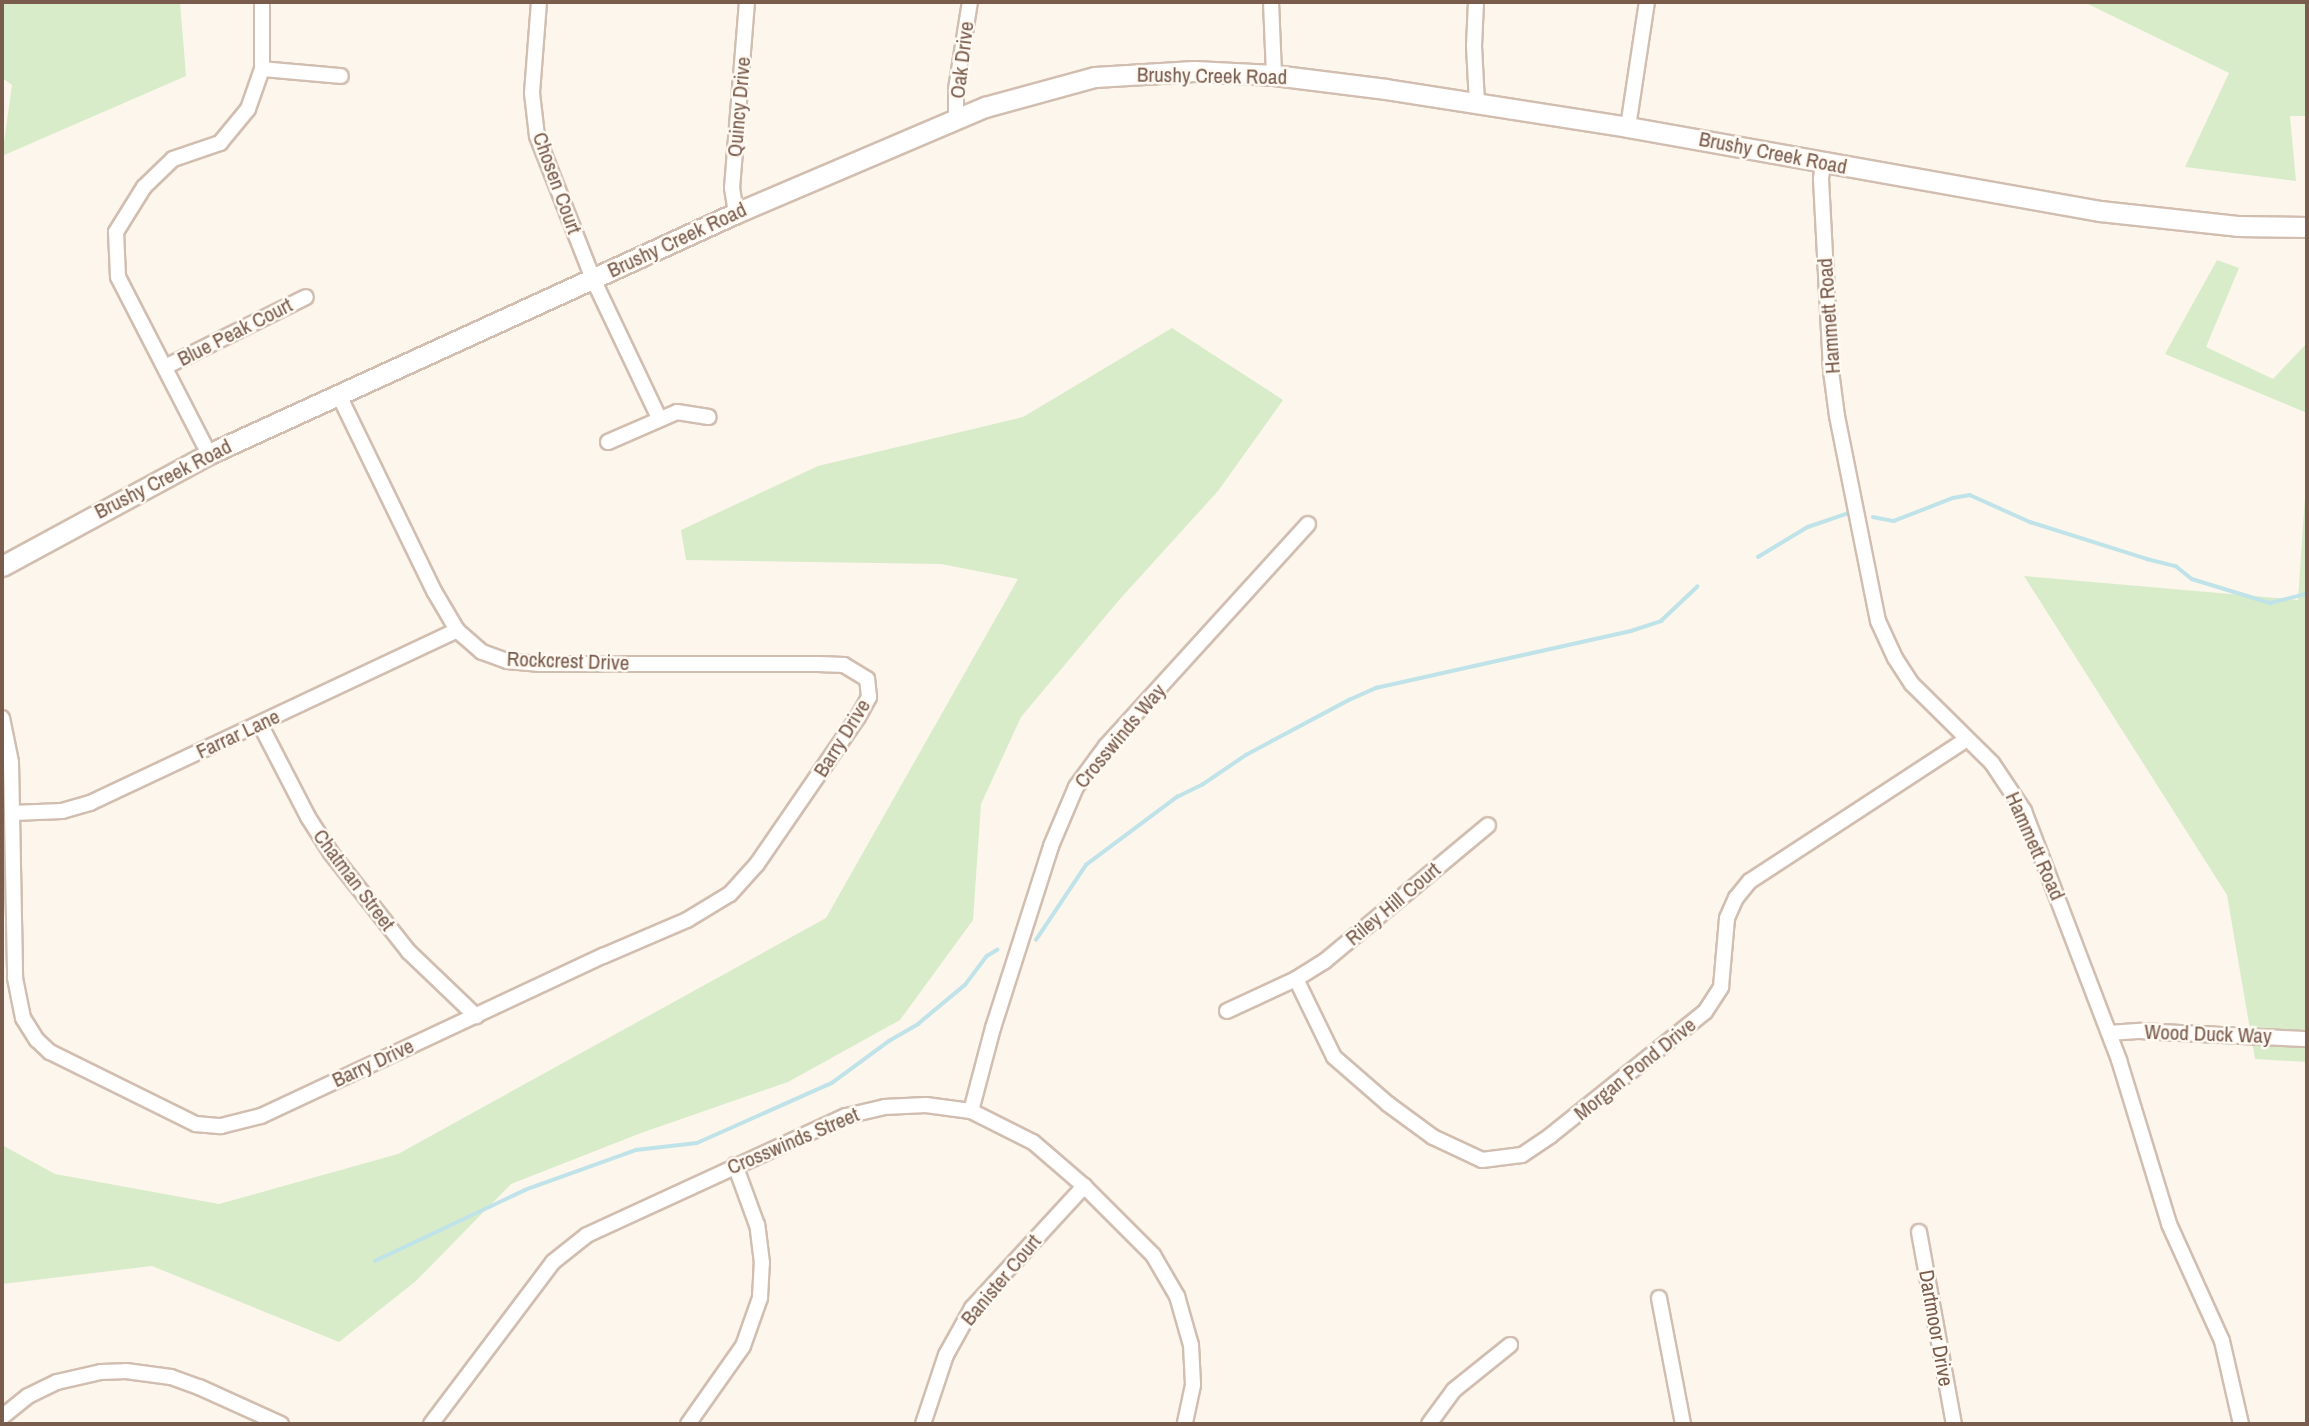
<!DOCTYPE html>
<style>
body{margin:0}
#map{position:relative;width:2309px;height:1426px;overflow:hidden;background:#fdf6ec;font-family:"Archivo Narrow",sans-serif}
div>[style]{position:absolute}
.green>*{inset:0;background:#d8ecc9}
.stream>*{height:3.5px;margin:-1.75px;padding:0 1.75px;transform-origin:1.75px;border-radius:1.75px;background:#bfe3e8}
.roads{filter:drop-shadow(2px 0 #d1beb0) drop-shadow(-2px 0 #d1beb0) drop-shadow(0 2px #d1beb0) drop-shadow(0 -2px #d1beb0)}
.minor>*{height:14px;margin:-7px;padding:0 7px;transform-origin:7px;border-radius:7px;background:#fff}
.secondary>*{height:19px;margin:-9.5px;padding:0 9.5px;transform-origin:9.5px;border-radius:9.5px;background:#fff}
span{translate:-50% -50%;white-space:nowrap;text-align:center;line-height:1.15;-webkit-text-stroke:5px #fffaf3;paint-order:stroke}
.street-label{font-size:21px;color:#7a5c4d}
.frame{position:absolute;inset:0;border:4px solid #7a5c4d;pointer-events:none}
</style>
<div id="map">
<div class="green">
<div style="clip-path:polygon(2px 2px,180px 2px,186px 76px,2px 156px,12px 85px,2px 78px)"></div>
<div style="clip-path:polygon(2090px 2px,2307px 2px,2307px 116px,2290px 116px,2296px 181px,2185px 167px,2229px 73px,2088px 4px)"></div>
<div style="clip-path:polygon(2217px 260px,2239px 268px,2206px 347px,2273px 379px,2307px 343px,2307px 413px,2165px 354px)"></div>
<div style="clip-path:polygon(1172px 328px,1283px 400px,1218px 491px,1120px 599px,1021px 717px,981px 804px,973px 920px,900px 1020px,788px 1082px,641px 1133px,511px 1184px,416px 1281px,339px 1342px,152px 1266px,2px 1284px,2px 1145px,55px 1174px,219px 1204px,398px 1154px,826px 918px,1018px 579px,941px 564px,686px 560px,681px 530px,818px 466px,1023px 417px)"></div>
<div style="clip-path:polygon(2307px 467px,2307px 1062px,2255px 1059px,2227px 895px,2024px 576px,2298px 600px)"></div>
</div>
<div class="stream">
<div style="left:1873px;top:517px;width:21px;rotate:11deg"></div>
<div style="left:1894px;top:521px;width:63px;rotate:-21.3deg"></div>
<div style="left:1953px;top:498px;width:17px;rotate:-10deg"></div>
<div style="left:1970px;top:495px;width:66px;rotate:24.2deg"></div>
<div style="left:2030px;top:522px;width:123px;rotate:17.5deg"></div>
<div style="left:2147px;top:559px;width:30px;rotate:14deg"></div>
<div style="left:2176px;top:566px;width:21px;rotate:39deg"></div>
<div style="left:2192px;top:579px;width:82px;rotate:17.1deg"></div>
<div style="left:2270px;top:603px;width:38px;rotate:-14deg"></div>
<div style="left:1758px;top:557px;width:58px;rotate:-31deg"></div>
<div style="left:1808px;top:527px;width:40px;rotate:-18.9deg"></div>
<div style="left:1036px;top:940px;width:90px;rotate:-56.3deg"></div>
<div style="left:1086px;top:865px;width:114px;rotate:-36.8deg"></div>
<div style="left:1177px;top:797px;width:28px;rotate:-26deg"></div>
<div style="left:1202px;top:785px;width:53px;rotate:-34.3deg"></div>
<div style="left:1246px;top:755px;width:117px;rotate:-28.1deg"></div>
<div style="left:1349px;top:700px;width:30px;rotate:-24deg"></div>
<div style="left:1376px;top:688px;width:261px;rotate:-12.6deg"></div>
<div style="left:1631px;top:631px;width:32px;rotate:-18deg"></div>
<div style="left:1661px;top:621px;width:50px;rotate:-43.4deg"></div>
<div style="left:375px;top:1261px;width:166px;rotate:-25.3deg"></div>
<div style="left:525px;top:1190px;width:118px;rotate:-19.8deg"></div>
<div style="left:636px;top:1150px;width:61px;rotate:-6.5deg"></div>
<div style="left:697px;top:1143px;width:148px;rotate:-24deg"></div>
<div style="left:832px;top:1083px;width:71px;rotate:-36.4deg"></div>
<div style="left:889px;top:1041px;width:34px;rotate:-30deg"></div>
<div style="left:918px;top:1024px;width:61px;rotate:-39.7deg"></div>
<div style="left:965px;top:985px;width:36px;rotate:-53deg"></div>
<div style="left:987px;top:956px;width:12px;rotate:-31deg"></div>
</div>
<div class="roads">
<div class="minor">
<div style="left:539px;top:2px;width:91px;rotate:94.4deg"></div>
<div style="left:532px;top:93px;width:43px;rotate:83.4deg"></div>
<div style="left:537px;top:136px;width:154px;rotate:68.6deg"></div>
<div style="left:593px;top:279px;width:154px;rotate:64.6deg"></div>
<div style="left:1271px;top:2px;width:73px;rotate:87.6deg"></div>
<div style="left:1476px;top:2px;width:44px;rotate:92.6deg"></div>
<div style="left:1474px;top:46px;width:57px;rotate:87deg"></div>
<div style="left:262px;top:69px;width:79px;rotate:5.1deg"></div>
<div style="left:956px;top:119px;width:30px;rotate:-90deg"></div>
<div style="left:956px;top:89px;width:88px;rotate:-80.9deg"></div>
<div style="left:1628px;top:127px;width:126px;rotate:-81.4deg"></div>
<div style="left:1823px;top:164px;width:15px;rotate:98deg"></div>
<div style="left:1821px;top:179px;width:192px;rotate:87deg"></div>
<div style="left:1831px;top:371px;width:45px;rotate:82.4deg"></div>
<div style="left:1837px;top:416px;width:209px;rotate:78.7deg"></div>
<div style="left:1878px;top:621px;width:41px;rotate:65.3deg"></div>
<div style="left:1895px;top:658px;width:31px;rotate:57deg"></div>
<div style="left:1912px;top:684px;width:112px;rotate:44.6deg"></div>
<div style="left:1992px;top:763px;width:58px;rotate:56.3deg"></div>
<div style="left:2024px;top:811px;width:267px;rotate:69.1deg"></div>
<div style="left:2119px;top:1060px;width:171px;rotate:73deg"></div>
<div style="left:2169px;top:1224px;width:128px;rotate:65.6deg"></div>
<div style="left:2222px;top:1341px;width:85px;rotate:77.1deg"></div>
<div style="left:736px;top:213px;width:25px;rotate:-99deg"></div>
<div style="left:732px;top:188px;width:187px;rotate:-85.4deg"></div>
<div style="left:165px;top:367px;width:157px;rotate:-26.4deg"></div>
<div style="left:608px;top:442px;width:75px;rotate:-23.5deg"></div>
<div style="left:677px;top:412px;width:32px;rotate:9deg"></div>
<div style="left:209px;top:454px;width:199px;rotate:-117.2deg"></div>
<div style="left:118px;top:277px;width:45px;rotate:-92.5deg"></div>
<div style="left:116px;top:232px;width:53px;rotate:-58.1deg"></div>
<div style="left:144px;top:187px;width:40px;rotate:-44deg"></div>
<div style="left:173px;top:159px;width:50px;rotate:-18.8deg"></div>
<div style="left:220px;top:143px;width:44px;rotate:-50.5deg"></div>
<div style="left:248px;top:109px;width:42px;rotate:-70.7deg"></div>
<div style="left:262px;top:69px;width:67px;rotate:-90deg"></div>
<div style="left:2px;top:718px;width:45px;rotate:78.4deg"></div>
<div style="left:11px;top:762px;width:216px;rotate:88.9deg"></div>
<div style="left:15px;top:978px;width:41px;rotate:78.7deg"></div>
<div style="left:23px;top:1018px;width:26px;rotate:58deg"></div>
<div style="left:37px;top:1040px;width:18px;rotate:43deg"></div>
<div style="left:50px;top:1052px;width:163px;rotate:26.3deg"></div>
<div style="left:196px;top:1124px;width:25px;rotate:5deg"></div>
<div style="left:221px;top:1126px;width:41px;rotate:-14deg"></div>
<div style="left:261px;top:1116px;width:378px;rotate:-25.1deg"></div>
<div style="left:603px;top:956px;width:91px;rotate:-23.2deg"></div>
<div style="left:687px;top:920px;width:50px;rotate:-31.2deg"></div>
<div style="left:730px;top:894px;width:40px;rotate:-48deg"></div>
<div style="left:757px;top:864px;width:178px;rotate:-55.5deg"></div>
<div style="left:858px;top:717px;width:23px;rotate:-61deg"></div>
<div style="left:869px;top:697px;width:18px;rotate:-96deg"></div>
<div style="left:867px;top:679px;width:27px;rotate:-149deg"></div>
<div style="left:844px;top:665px;width:26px;rotate:-178deg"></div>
<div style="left:818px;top:664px;width:278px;rotate:180deg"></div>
<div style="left:540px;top:664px;width:33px;rotate:-175deg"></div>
<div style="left:507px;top:661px;width:27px;rotate:-160deg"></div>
<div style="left:482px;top:652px;width:33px;rotate:-139deg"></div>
<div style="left:457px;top:630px;width:45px;rotate:-120.5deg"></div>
<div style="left:434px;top:591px;width:220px;rotate:-115.9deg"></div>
<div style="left:260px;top:724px;width:105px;rotate:62.7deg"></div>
<div style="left:308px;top:817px;width:43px;rotate:57.4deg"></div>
<div style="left:331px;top:853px;width:126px;rotate:51.8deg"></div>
<div style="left:409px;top:952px;width:93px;rotate:43.7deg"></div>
<div style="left:13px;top:813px;width:49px;rotate:-2.3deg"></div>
<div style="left:62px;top:811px;width:29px;rotate:-16deg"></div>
<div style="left:90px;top:803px;width:406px;rotate:-25.2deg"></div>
<div style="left:1296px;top:979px;width:87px;rotate:64deg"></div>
<div style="left:1334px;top:1057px;width:72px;rotate:41deg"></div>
<div style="left:1388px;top:1104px;width:56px;rotate:36.3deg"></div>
<div style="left:1433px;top:1137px;width:54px;rotate:25.1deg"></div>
<div style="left:1482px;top:1160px;width:40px;rotate:-7.1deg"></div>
<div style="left:1522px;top:1155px;width:34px;rotate:-34deg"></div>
<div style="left:1550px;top:1136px;width:198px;rotate:-38.7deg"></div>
<div style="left:1705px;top:1012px;width:30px;rotate:-57deg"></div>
<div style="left:1721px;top:987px;width:69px;rotate:-85deg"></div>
<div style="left:1727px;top:918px;width:22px;rotate:-66deg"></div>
<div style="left:1736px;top:898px;width:22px;rotate:-51deg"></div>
<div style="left:1750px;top:881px;width:259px;rotate:-33.2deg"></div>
<div style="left:1227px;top:1011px;width:76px;rotate:-24.9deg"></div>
<div style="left:1296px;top:979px;width:34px;rotate:-32deg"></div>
<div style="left:1325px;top:961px;width:212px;rotate:-39.8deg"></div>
<div style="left:2109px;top:1033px;width:32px;rotate:-4deg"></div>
<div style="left:2141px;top:1031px;width:166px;rotate:2.8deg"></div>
<div style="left:971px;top:1111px;width:86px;rotate:-75.2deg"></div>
<div style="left:993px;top:1028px;width:191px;rotate:-72.3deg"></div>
<div style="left:1051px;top:846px;width:64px;rotate:-67deg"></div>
<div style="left:1076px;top:787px;width:51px;rotate:-53.8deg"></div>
<div style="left:1106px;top:746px;width:300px;rotate:-47.7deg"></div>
<div style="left:1919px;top:1232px;width:195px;rotate:79.7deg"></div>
<div style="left:1659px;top:1298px;width:128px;rotate:79.2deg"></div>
<div style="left:2px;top:1417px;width:33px;rotate:-39deg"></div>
<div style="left:28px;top:1396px;width:32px;rotate:-26deg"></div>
<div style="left:57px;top:1382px;width:45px;rotate:-12.8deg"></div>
<div style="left:101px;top:1372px;width:25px;rotate:-2deg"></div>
<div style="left:126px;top:1371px;width:45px;rotate:7.6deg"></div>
<div style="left:171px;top:1377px;width:30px;rotate:20deg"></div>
<div style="left:199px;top:1387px;width:90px;rotate:24.3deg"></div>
<div style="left:431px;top:1424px;width:203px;rotate:-53deg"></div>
<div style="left:553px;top:1262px;width:43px;rotate:-38.5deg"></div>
<div style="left:587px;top:1235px;width:285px;rotate:-24.7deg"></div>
<div style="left:846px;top:1116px;width:39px;rotate:-13deg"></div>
<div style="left:884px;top:1107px;width:42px;rotate:-2.7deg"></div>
<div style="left:926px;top:1105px;width:45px;rotate:7.6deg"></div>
<div style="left:971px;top:1111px;width:69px;rotate:26.6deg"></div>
<div style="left:1033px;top:1142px;width:67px;rotate:40.8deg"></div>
<div style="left:1084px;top:1186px;width:98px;rotate:45deg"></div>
<div style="left:1153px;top:1255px;width:48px;rotate:59.7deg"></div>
<div style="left:1177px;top:1296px;width:51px;rotate:74.1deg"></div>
<div style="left:1191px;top:1345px;width:40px;rotate:87.1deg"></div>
<div style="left:1193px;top:1385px;width:40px;rotate:102deg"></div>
<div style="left:688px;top:1424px;width:95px;rotate:-54.8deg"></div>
<div style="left:743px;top:1346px;width:51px;rotate:-70.5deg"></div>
<div style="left:760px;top:1298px;width:35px;rotate:-87deg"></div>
<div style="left:762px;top:1263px;width:38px;rotate:-97deg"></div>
<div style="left:757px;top:1225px;width:64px;rotate:-110.1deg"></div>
<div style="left:923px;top:1424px;width:73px;rotate:-71.6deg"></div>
<div style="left:946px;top:1355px;width:54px;rotate:-61deg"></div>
<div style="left:972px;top:1308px;width:166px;rotate:-47.4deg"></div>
<div style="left:1429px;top:1424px;width:42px;rotate:-53.7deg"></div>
<div style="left:1454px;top:1390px;width:72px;rotate:-38.8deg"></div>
</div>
<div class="secondary">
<div style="left:2px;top:566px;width:235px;rotate:-28.4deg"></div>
<div style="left:209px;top:454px;width:579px;rotate:-24.57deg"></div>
<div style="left:736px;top:213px;width:271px;rotate:-23.1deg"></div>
<div style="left:985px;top:107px;width:114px;rotate:-15.3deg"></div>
<div style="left:1095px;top:77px;width:99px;rotate:-3.5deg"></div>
<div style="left:1194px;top:71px;width:80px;rotate:2.9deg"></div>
<div style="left:1274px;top:75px;width:113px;rotate:7.1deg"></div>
<div style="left:1386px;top:89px;width:245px;rotate:8.9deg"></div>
<div style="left:1628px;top:127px;width:479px;rotate:10.1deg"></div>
<div style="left:2100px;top:211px;width:138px;rotate:6.2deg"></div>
<div style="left:2237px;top:226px;width:70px;rotate:0.8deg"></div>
</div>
</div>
<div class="street-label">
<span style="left:962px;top:60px;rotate:-83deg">Oak Drive</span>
<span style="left:1212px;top:76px;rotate:1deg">Brushy Creek Road</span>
<span style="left:739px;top:107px;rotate:-85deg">Quincy Drive</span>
<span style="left:1773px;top:153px;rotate:11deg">Brushy Creek Road</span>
<span style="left:557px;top:183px;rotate:70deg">Chosen Court</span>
<span style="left:677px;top:240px;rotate:-25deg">Brushy Creek Road</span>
<span style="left:1829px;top:316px;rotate:-94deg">Hammett Road</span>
<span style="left:235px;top:332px;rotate:-27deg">Blue Peak Court</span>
<span style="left:163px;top:479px;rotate:-27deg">Brushy Creek Road</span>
<span style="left:568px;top:661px;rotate:2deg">Rockcrest Drive</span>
<span style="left:238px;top:734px;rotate:-25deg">Farrar Lane</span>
<span style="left:1120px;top:736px;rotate:-50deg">Crosswinds Way</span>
<span style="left:842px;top:738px;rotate:-58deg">Barry Drive</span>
<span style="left:2035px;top:846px;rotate:66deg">Hammett Road</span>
<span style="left:354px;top:880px;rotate:53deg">Chatman Street</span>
<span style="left:1393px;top:904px;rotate:-40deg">Riley Hill Court</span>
<span style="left:2208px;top:1034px;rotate:2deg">Wood Duck Way</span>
<span style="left:373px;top:1063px;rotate:-25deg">Barry Drive</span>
<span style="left:1635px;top:1069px;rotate:-39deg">Morgan Pond Drive</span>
<span style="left:793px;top:1141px;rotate:-23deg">Crosswinds Street</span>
<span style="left:1001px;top:1280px;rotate:-50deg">Banister Court</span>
<span style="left:1936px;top:1328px;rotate:80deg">Dartmoor Drive</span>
</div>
<div class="frame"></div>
</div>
